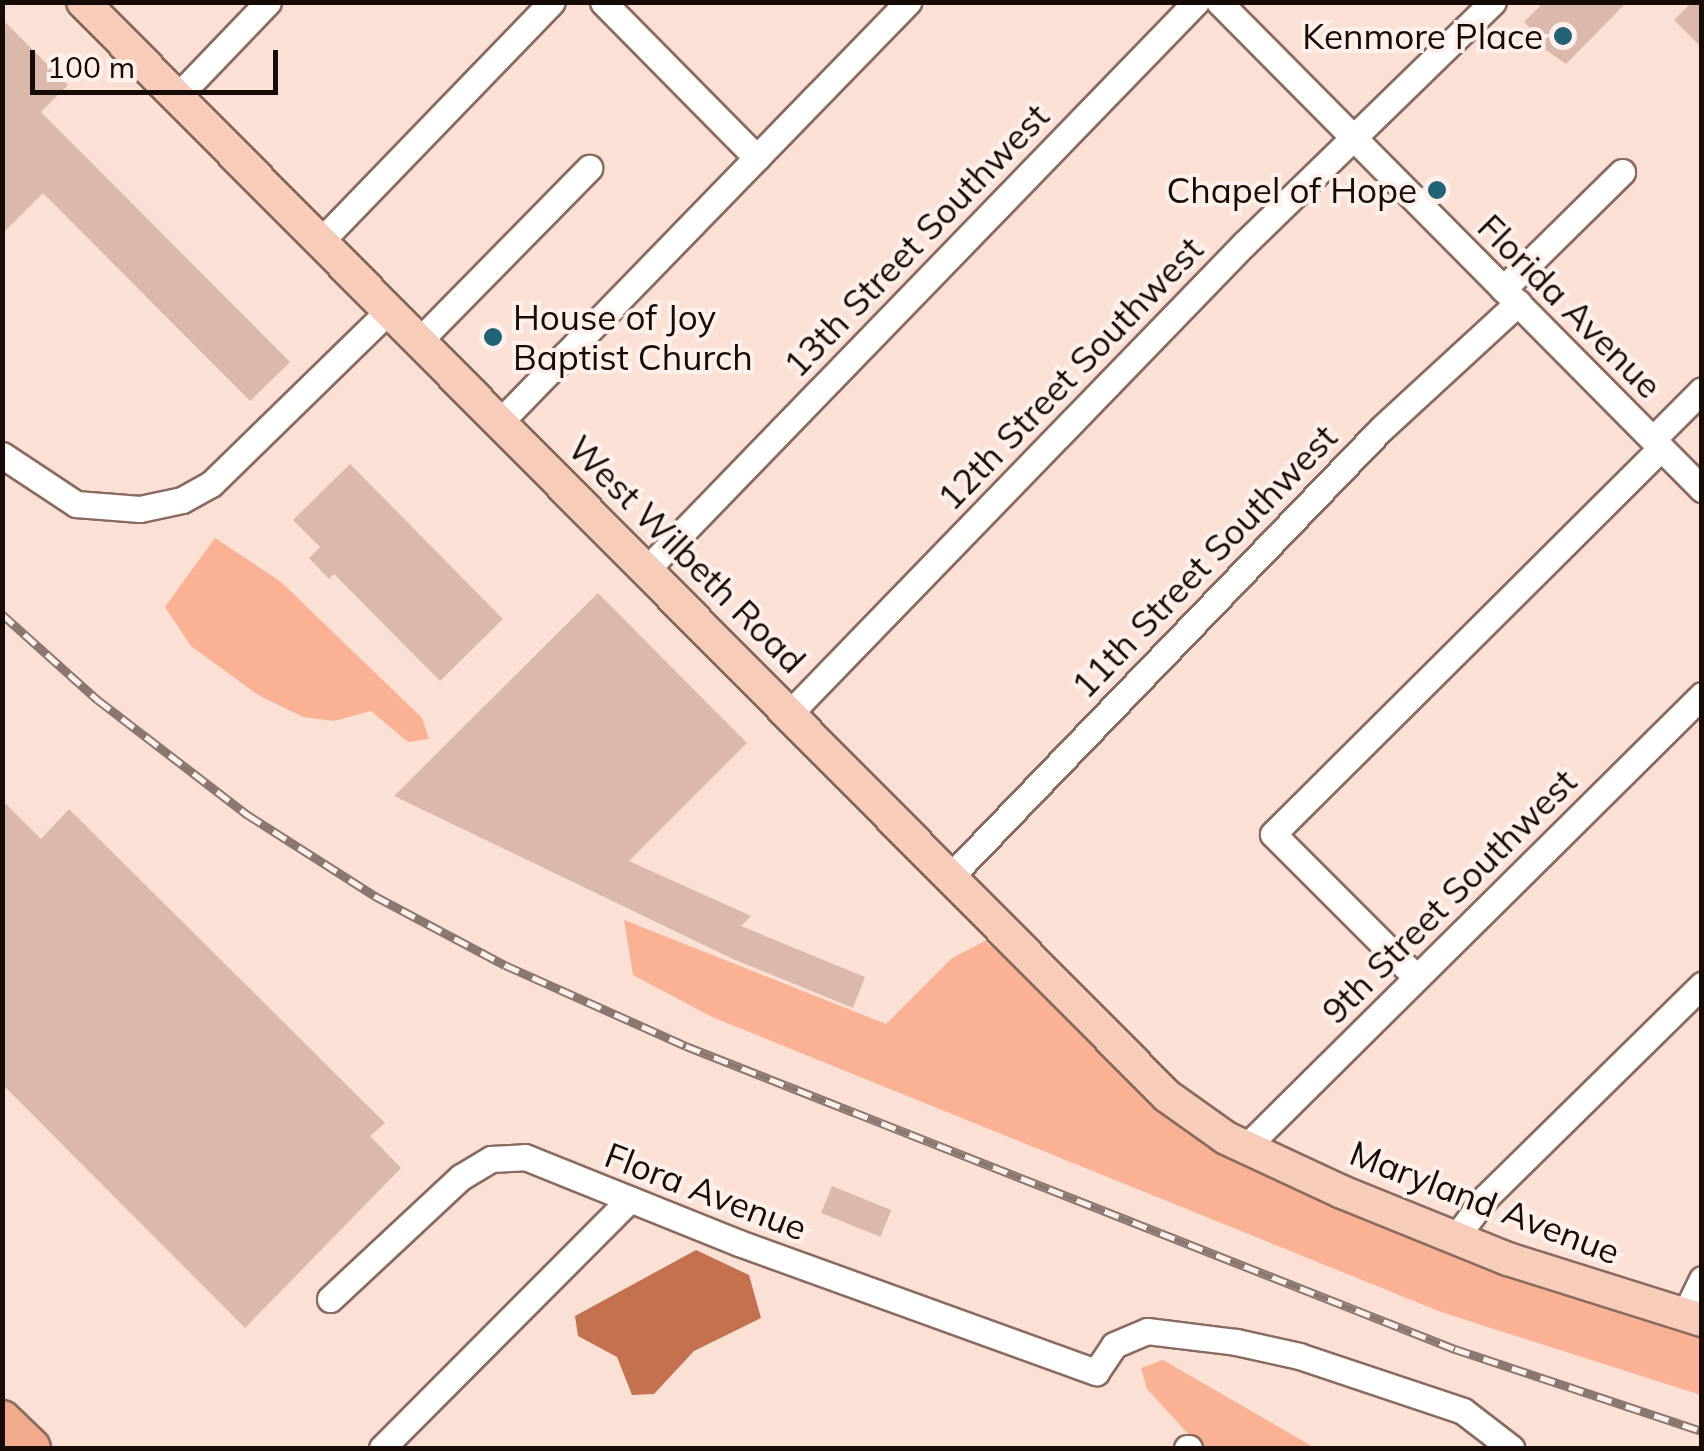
<!DOCTYPE html>
<style>
body{margin:0}
#map{position:relative;width:1704px;height:1451px;overflow:hidden;background:#fbe0d5;font-family:Mulish,sans-serif}
div>[style]{position:absolute}
.green>*{inset:0;background:#fbb294}
.water>*{inset:0;background:#c3714f}
.building>*{inset:0;background:#dab9ac;transform-origin:0 0}
.roads{filter:drop-shadow(2px 0 #896b5f) drop-shadow(-2px 0 #896b5f) drop-shadow(0 2px #896b5f) drop-shadow(0 -2px #896b5f)}
.minor>*{height:25px;margin:-12.5px;padding:0 12.5px;transform-origin:12.5px;border-radius:12.5px;background:#fff}
.major>*{height:32px;margin:-16px;padding:0 16px;transform-origin:16px;border-radius:16px;background:#f7ccbb}
.highway>*{height:38px;margin:-19px;padding:0 19px;transform-origin:19px;border-radius:19px;background:#f2aa8d}
.rail>*{height:9px;margin-top:-4.5px;transform-origin:0;background:repeating-linear-gradient(90deg,#fef0eb 0 15px,#8a776f 0 30px);box-sizing:border-box;border-block:2px solid #8a776f}
.dots>*{width:28px;height:28px;translate:-50% -50%;box-sizing:border-box;border:5px solid #fef0eb;border-radius:50%}
span{translate:-50% -50%;white-space:nowrap;text-align:center;line-height:1.15;-webkit-text-stroke:8px #fef0eb;paint-order:stroke}
.poi-label{font-size:35px;color:#160b07}
.right{translate:-100% -50%;text-align:right}
.left{translate:0 -50%;text-align:left}
.street-label{font-size:35px;color:#160b07}
.frame{position:absolute;inset:0;border:5px solid #160b07;pointer-events:none}
.scale{position:absolute;left:30px;top:50px;width:248px;height:45px;box-sizing:border-box;border:5px solid #160b07;border-top:0;padding-left:12px;font-size:30px;line-height:35px;white-space:nowrap;color:#160b07;-webkit-text-stroke:8px #fef0eb;paint-order:stroke}
</style>
<div id="map">
<div class="green">
<div style="clip-path:polygon(215px 538px,281px 582px,422px 718px,429px 739px,408px 742px,371px 711px,334px 721px,303px 717px,258px 695px,191px 646px,165px 607px)"></div>
<div style="clip-path:polygon(624px 920px,886px 1024px,952px 958px,985px 941px,1230px 1150px,1701px 1331px,1701px 1395px,1441px 1312px,712px 1017px,633px 975px)"></div>
<div style="clip-path:polygon(1163px 1360px,1315px 1448px,1201px 1448px,1147px 1389px,1141px 1368px)"></div>
</div>
<div class="water">
<div style="clip-path:polygon(696px 1250px,749px 1275px,761px 1318px,694px 1351px,654px 1394px,632px 1395px,617px 1357px,578px 1336px,575px 1316px)"></div>
</div>
<div class="building">
<div style="clip-path:polygon(1544px 2px,1627px 2px,1566px 64px,1530px 39px,1535px 33px,1524px 22px)"></div>
<div style="clip-path:polygon(1692px 2px,1702px 2px,1702px 48px,1674px 20px)"></div>
<div style="clip-path:polygon(2px 19px,68px 85px,41px 112px,290px 362px,250px 401px,43px 193px,2px 234px)"></div>
<div style="clip-path:polygon(350px 464px,503px 619px,440px 681px,334px 574px,329px 579px,309px 558px,320px 547px,293px 520px)"></div>
<div style="clip-path:polygon(598px 593px,747px 743px,629px 861px,751px 916px,741px 926px,865px 977px,853px 1008px,733px 959px,394px 796px)"></div>
<div style="clip-path:polygon(2px 800px,41px 839px,69px 809px,385px 1123px,370px 1136px,401px 1168px,245px 1328px,2px 1084px)"></div>
<div style="left:832px;top:1186px;width:64px;height:29px;rotate:22deg"></div>
</div>
<div class="roads">
<div class="minor">
<div style="left:603px;top:2px;width:219px;rotate:45.4deg"></div>
<div style="left:1219px;top:2px;width:686px;rotate:45.24deg"></div>
<div style="left:178px;top:96px;width:130px;rotate:-46.2deg"></div>
<div style="left:321px;top:241px;width:332px;rotate:-46deg"></div>
<div style="left:1503px;top:289px;width:167px;rotate:-44.5deg"></div>
<div style="left:419px;top:341px;width:243px;rotate:-45.5deg"></div>
<div style="left:500px;top:422px;width:586px;rotate:-45.83deg"></div>
<div style="left:1653px;top:439px;width:69px;rotate:-45deg"></div>
<div style="left:2px;top:455px;width:89px;rotate:33.5deg"></div>
<div style="left:76px;top:504px;width:64px;rotate:4.5deg"></div>
<div style="left:140px;top:509px;width:43px;rotate:-12.1deg"></div>
<div style="left:182px;top:500px;width:33px;rotate:-29deg"></div>
<div style="left:211px;top:484px;width:249px;rotate:-44.3deg"></div>
<div style="left:646px;top:570px;width:791px;rotate:-45.92deg"></div>
<div style="left:789px;top:714px;width:654px;rotate:-45.93deg"></div>
<div style="left:1244px;top:244px;width:347px;rotate:-44.2deg"></div>
<div style="left:949px;top:878px;width:624px;rotate:-46.1deg"></div>
<div style="left:1382px;top:428px;width:185px;rotate:-42.6deg"></div>
<div style="left:1416px;top:977px;width:202px;rotate:-135deg"></div>
<div style="left:1273px;top:834px;width:547px;rotate:-44.85deg"></div>
<div style="left:1246px;top:1147px;width:642px;rotate:-44.75deg"></div>
<div style="left:1455px;top:1238px;width:51px;rotate:-52.9deg"></div>
<div style="left:1486px;top:1197px;width:303px;rotate:-44.5deg"></div>
<div style="left:330px;top:1299px;width:179px;rotate:-43deg"></div>
<div style="left:461px;top:1177px;width:35px;rotate:-31deg"></div>
<div style="left:491px;top:1159px;width:34px;rotate:-3deg"></div>
<div style="left:525px;top:1157px;width:231px;rotate:21.9deg"></div>
<div style="left:739px;top:1243px;width:380px;rotate:19.9deg"></div>
<div style="left:1096px;top:1372px;width:32px;rotate:-56deg"></div>
<div style="left:1114px;top:1345px;width:36px;rotate:-23deg"></div>
<div style="left:1147px;top:1331px;width:90px;rotate:7deg"></div>
<div style="left:1236px;top:1342px;width:65px;rotate:12.5deg"></div>
<div style="left:1299px;top:1356px;width:173px;rotate:18.5deg"></div>
<div style="left:1463px;top:1411px;width:61px;rotate:37.6deg"></div>
<div style="left:1684px;top:1316px;width:41px;rotate:-64.1deg"></div>
<div style="left:382px;top:1448px;width:351px;rotate:-45.1deg"></div>
<div style="left:1187px;top:1448px;width:2px"></div>
</div>
<div class="major">
<div style="left:83px;top:2px;width:1540px;rotate:45.26deg"></div>
<div style="left:1167px;top:1096px;width:72px;rotate:35.4deg"></div>
<div style="left:1226px;top:1138px;width:128px;rotate:25deg"></div>
<div style="left:1342px;top:1192px;width:179px;rotate:22deg"></div>
<div style="left:1508px;top:1259px;width:203px;rotate:17.5deg"></div>
</div>
<div class="highway">
<div style="left:2px;top:1420px;width:40px;rotate:44deg"></div>
</div>
</div>
<div class="rail">
<div style="left:2px;top:614px;width:129px;rotate:41.9deg"></div>
<div style="left:98px;top:700px;width:189px;rotate:37.5deg"></div>
<div style="left:248px;top:815px;width:151px;rotate:32.5deg"></div>
<div style="left:375px;top:896px;width:147px;rotate:28deg"></div>
<div style="left:505px;top:965px;width:198px;rotate:24.1deg"></div>
<div style="left:686px;top:1046px;width:827px;rotate:21.51deg"></div>
<div style="left:1455px;top:1349px;width:260px;rotate:18.4deg"></div>
</div>
<div class="dots">
<div style="left:1563px;top:36px;background:#216277"></div>
<div style="left:1437px;top:190px;background:#216277"></div>
<div style="left:493px;top:337px;background:#216277"></div>
</div>
<div class="poi-label">
<span class="right" style="left:1543px;top:36px">Kenmore Place</span>
<span class="right" style="left:1417px;top:190px">Chapel of Hope</span>
<span class="left" style="left:513px;top:337px">House of Joy<br>Baptist Church</span>
</div>
<div class="street-label">
<span style="left:916px;top:240px;rotate:-46deg">13th Street Southwest</span>
<span style="left:1570px;top:306px;rotate:45deg">Florida Avenue</span>
<span style="left:1070px;top:373px;rotate:-46deg">12th Street Southwest</span>
<span style="left:687px;top:554px;rotate:45deg">West Wilbeth Road</span>
<span style="left:1204px;top:561px;rotate:-46deg">11th Street Southwest</span>
<span style="left:1449px;top:896px;rotate:-45deg">9th Street Southwest</span>
<span style="left:706px;top:1191px;rotate:21deg">Flora Avenue</span>
<span style="left:1485px;top:1202px;rotate:21deg">Maryland Avenue</span>
</div>
<div class="frame"></div>
<div class="scale">100 m</div>
</div>
